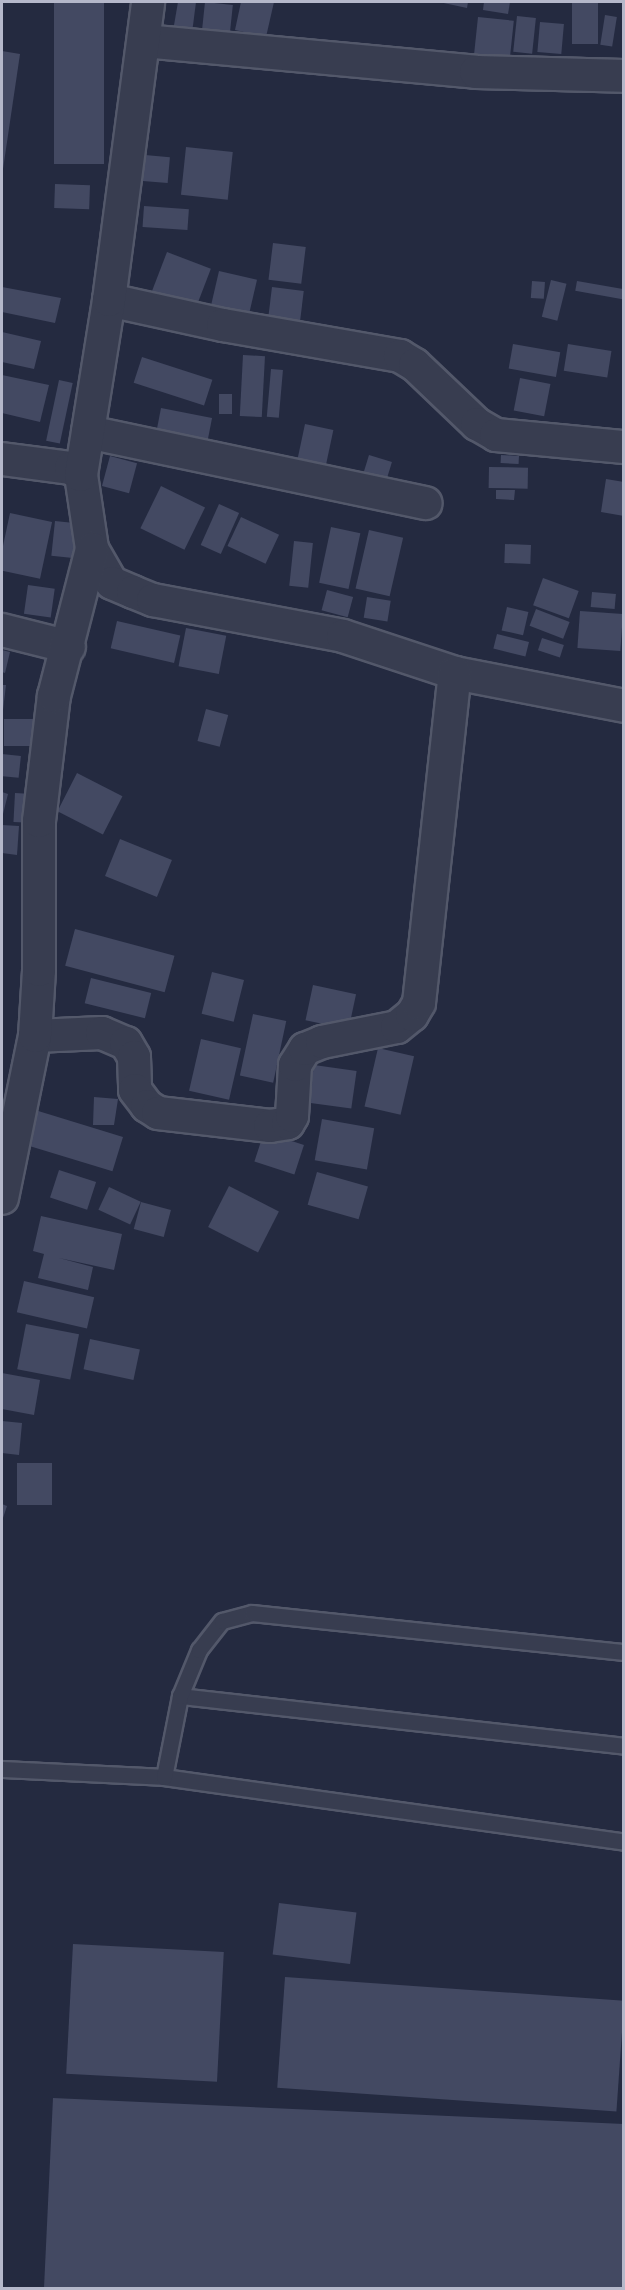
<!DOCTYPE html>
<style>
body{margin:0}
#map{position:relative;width:625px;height:2290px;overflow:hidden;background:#242a40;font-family:"Work Sans",sans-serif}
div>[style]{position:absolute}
.building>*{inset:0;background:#434962;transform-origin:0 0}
.roads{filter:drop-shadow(2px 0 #53586a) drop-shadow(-2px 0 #53586a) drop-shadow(0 2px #53586a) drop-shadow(0 -2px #53586a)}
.service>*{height:15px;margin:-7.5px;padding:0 7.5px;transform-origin:7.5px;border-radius:7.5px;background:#383d50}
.minor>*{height:32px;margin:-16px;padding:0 16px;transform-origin:16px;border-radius:16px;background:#383d50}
span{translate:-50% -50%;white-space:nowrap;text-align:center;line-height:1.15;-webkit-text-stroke:6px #1d2235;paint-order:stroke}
.frame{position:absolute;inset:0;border:3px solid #b5b8ca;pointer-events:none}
</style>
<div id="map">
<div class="building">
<div style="left:54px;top:2px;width:50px;height:162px"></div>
<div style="clip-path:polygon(178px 2px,196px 2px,192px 33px,173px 31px)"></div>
<div style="left:205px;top:2px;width:28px;height:30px;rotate:6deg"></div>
<div style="clip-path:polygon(241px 2px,274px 2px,266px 37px,235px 30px)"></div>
<div style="clip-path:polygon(439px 2px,468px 2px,467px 8px)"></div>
<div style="clip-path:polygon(484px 2px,510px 2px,508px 14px,483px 10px)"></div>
<div style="left:572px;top:2px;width:26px;height:42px"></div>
<div style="left:605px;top:15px;width:12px;height:30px;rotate:9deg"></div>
<div style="left:517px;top:16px;width:19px;height:36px;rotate:6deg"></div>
<div style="left:478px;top:17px;width:36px;height:38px;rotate:6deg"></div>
<div style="left:540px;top:22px;width:24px;height:30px;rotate:5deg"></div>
<div style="clip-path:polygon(2px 51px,20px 54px,3px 169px,2px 169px)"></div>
<div style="left:186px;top:147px;width:47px;height:48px;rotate:6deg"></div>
<div style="left:145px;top:155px;width:25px;height:26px;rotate:5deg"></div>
<div style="left:55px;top:184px;width:35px;height:24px;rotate:2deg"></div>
<div style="left:144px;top:206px;width:45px;height:21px;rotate:4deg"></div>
<div style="left:273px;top:243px;width:33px;height:37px;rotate:7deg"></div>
<div style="left:167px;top:252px;width:47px;height:42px;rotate:21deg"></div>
<div style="left:219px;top:271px;width:39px;height:38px;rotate:13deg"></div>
<div style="left:551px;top:280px;width:16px;height:38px;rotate:14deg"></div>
<div style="left:532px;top:281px;width:13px;height:17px;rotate:4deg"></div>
<div style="left:577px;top:281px;width:48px;height:10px;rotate:10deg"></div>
<div style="clip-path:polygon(2px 287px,61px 298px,55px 323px,2px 312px)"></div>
<div style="left:272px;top:287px;width:32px;height:40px;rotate:7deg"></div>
<div style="clip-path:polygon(2px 332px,41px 341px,34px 369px,2px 362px)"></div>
<div style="left:513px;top:344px;width:48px;height:25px;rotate:10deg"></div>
<div style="left:568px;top:344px;width:44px;height:27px;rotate:9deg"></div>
<div style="left:243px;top:355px;width:22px;height:61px;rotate:3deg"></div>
<div style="left:142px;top:357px;width:74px;height:27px;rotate:18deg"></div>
<div style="left:271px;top:369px;width:12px;height:48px;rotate:5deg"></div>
<div style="clip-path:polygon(2px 375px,49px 385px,40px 422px,2px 413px)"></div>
<div style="left:520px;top:378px;width:31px;height:33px;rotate:11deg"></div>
<div style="left:59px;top:380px;width:14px;height:62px;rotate:12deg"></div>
<div style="left:219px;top:394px;width:13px;height:20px"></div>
<div style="left:161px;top:408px;width:52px;height:33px;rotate:11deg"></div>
<div style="left:305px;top:424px;width:29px;height:36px;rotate:12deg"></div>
<div style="left:369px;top:455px;width:24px;height:22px;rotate:17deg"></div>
<div style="left:501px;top:455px;width:18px;height:8px;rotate:3deg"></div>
<div style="left:110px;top:456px;width:28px;height:31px;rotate:15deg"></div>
<div style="left:489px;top:467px;width:39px;height:21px;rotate:1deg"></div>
<div style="clip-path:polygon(606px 479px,624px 482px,624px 516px,601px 512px)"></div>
<div style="left:161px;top:486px;width:49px;height:47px;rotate:26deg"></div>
<div style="clip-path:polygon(496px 490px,515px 490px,514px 500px,496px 499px)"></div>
<div style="left:219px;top:504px;width:22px;height:45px;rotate:24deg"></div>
<div style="left:10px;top:513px;width:43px;height:58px;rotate:12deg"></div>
<div style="left:241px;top:517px;width:42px;height:32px;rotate:25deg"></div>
<div style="left:55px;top:521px;width:29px;height:35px;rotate:6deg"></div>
<div style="left:331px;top:527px;width:30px;height:57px;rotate:12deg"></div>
<div style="left:369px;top:530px;width:35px;height:60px;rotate:13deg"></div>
<div style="left:294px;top:541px;width:19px;height:45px;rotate:6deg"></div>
<div style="left:505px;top:544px;width:26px;height:19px;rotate:2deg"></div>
<div style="left:543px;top:578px;width:38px;height:29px;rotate:20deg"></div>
<div style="left:28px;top:585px;width:27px;height:29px;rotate:8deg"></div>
<div style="left:327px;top:590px;width:27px;height:21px;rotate:15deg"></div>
<div style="left:592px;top:592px;width:24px;height:15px;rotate:5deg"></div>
<div style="left:367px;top:597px;width:24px;height:21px;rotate:9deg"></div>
<div style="left:507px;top:607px;width:22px;height:24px;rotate:13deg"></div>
<div style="left:536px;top:609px;width:36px;height:18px;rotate:21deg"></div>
<div style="left:580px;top:611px;width:43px;height:37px;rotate:4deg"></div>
<div style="left:117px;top:621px;width:65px;height:28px;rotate:13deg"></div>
<div style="left:186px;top:628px;width:41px;height:39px;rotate:11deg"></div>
<div style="left:497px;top:634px;width:33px;height:15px;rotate:14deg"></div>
<div style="left:542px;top:638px;width:23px;height:13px;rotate:18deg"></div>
<div style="clip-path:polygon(2px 650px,10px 652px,5px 673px,2px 672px)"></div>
<div style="clip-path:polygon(2px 685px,6px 685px,3px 710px,2px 710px)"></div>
<div style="left:206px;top:709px;width:23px;height:33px;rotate:15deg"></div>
<div style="left:4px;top:719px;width:29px;height:27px"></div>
<div style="left:2px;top:754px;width:19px;height:22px;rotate:6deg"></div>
<div style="left:77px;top:773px;width:51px;height:43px;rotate:27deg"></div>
<div style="clip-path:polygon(2px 792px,8px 794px,2px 818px)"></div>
<div style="left:15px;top:793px;width:17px;height:29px;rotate:3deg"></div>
<div style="clip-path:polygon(2px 825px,19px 826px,17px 855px,2px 853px)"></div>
<div style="left:120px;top:839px;width:56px;height:40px;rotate:22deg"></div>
<div style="left:75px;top:929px;width:103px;height:38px;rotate:15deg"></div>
<div style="left:212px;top:972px;width:33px;height:43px;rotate:14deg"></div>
<div style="left:91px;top:978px;width:62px;height:26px;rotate:14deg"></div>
<div style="left:313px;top:985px;width:44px;height:36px;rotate:12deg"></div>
<div style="left:253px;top:1014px;width:34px;height:63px;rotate:12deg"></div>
<div style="left:201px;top:1039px;width:41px;height:53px;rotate:13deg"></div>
<div style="left:378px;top:1048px;width:37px;height:60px;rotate:13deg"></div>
<div style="left:314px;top:1065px;width:43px;height:38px;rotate:8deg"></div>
<div style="clip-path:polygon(94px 1097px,118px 1099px,114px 1125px,93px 1125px)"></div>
<div style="left:35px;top:1110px;width:92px;height:36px;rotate:17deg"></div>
<div style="left:322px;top:1119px;width:53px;height:42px;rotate:10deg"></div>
<div style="left:264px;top:1132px;width:42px;height:31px;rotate:18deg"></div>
<div style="left:59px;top:1170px;width:39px;height:29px;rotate:18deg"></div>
<div style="left:317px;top:1172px;width:53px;height:34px;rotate:16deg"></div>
<div style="left:229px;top:1186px;width:56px;height:46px;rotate:27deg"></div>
<div style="left:109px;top:1187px;width:35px;height:25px;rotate:25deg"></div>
<div style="left:141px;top:1202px;width:31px;height:28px;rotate:15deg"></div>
<div style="clip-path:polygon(41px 1216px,122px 1234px,114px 1270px,59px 1258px,93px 1267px,88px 1290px,38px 1278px,44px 1254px,33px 1251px)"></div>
<div style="left:24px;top:1281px;width:72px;height:32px;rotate:13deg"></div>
<div style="left:26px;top:1324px;width:54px;height:46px;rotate:11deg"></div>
<div style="left:90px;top:1339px;width:51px;height:31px;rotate:12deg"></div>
<div style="clip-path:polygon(2px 1373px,40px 1380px,34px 1415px,2px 1409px)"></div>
<div style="clip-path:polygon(2px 1421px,22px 1423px,19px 1455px,2px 1453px)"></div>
<div style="left:17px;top:1463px;width:35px;height:42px"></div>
<div style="clip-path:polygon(2px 1504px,7px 1506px,2px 1521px)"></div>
<div style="left:279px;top:1903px;width:78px;height:52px;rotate:7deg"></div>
<div style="left:73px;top:1944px;width:151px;height:130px;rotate:3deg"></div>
<div style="left:285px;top:1977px;width:340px;height:111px;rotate:4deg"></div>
<div style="clip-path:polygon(53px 2098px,624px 2124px,624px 2288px,44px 2288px)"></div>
</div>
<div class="roads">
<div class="service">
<div style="left:180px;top:1696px;width:447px;rotate:6.4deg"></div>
<div style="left:2px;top:1769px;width:162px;rotate:2.8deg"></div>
<div style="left:164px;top:1777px;width:465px;rotate:8deg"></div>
<div style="left:164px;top:1777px;width:83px;rotate:-78.8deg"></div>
<div style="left:180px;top:1696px;width:50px;rotate:-67.6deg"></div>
<div style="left:199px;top:1650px;width:37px;rotate:-52deg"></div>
<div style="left:222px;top:1621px;width:31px;rotate:-15deg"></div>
<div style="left:252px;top:1613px;width:374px;rotate:6deg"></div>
</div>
<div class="minor">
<div style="left:144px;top:41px;width:333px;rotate:5.3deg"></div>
<div style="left:476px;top:72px;width:148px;rotate:1.5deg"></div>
<div style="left:109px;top:300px;width:117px;rotate:12.4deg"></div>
<div style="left:223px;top:325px;width:180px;rotate:9.9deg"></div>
<div style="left:400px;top:356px;width:17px;rotate:31deg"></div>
<div style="left:415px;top:365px;width:86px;rotate:43.6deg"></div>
<div style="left:477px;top:424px;width:22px;rotate:30deg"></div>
<div style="left:496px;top:435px;width:129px;rotate:5.4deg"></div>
<div style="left:88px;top:432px;width:345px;rotate:11.9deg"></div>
<div style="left:2px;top:459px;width:70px;rotate:7.4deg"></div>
<div style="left:71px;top:468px;width:12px;rotate:35deg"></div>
<div style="left:81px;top:475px;width:75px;rotate:81.5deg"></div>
<div style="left:92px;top:549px;width:39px;rotate:60deg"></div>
<div style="left:112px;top:583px;width:23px;rotate:23deg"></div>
<div style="left:133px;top:592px;width:22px;rotate:22deg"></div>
<div style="left:153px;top:600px;width:193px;rotate:10.7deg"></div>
<div style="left:343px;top:636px;width:118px;rotate:18.3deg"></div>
<div style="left:455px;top:673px;width:172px;rotate:11deg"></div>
<div style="left:81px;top:475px;width:177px;rotate:-80.9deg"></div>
<div style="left:109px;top:300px;width:301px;rotate:-82.5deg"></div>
<div style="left:2px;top:630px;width:69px;rotate:14.2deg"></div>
<div style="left:35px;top:1036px;width:67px;rotate:-2.6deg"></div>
<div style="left:102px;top:1033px;width:26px;rotate:23deg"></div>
<div style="left:126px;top:1043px;width:16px;rotate:60deg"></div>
<div style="left:134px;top:1057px;width:33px;rotate:88deg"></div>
<div style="left:135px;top:1090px;width:20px;rotate:53deg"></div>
<div style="left:147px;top:1106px;width:13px;rotate:32deg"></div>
<div style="left:158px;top:1113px;width:113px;rotate:6.6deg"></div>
<div style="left:270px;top:1126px;width:18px;rotate:-9deg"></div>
<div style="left:288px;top:1123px;width:8px;rotate:-60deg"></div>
<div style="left:292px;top:1116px;width:51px;rotate:-86.6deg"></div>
<div style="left:295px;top:1065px;width:19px;rotate:-58deg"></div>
<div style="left:305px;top:1049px;width:18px;rotate:-22deg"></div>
<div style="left:322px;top:1042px;width:76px;rotate:-11.3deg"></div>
<div style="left:397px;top:1027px;width:19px;rotate:-39deg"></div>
<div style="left:412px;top:1015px;width:14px;rotate:-60deg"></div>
<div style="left:419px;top:1003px;width:332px;rotate:-83.8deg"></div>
<div style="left:2px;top:1198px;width:165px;rotate:-78.5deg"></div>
<div style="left:35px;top:1036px;width:66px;rotate:-86.5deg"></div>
<div style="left:39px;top:970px;width:149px;rotate:-90deg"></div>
<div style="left:39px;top:821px;width:126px;rotate:-83.2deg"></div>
<div style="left:54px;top:696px;width:152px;rotate:-75.5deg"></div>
</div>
</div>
<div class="frame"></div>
</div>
